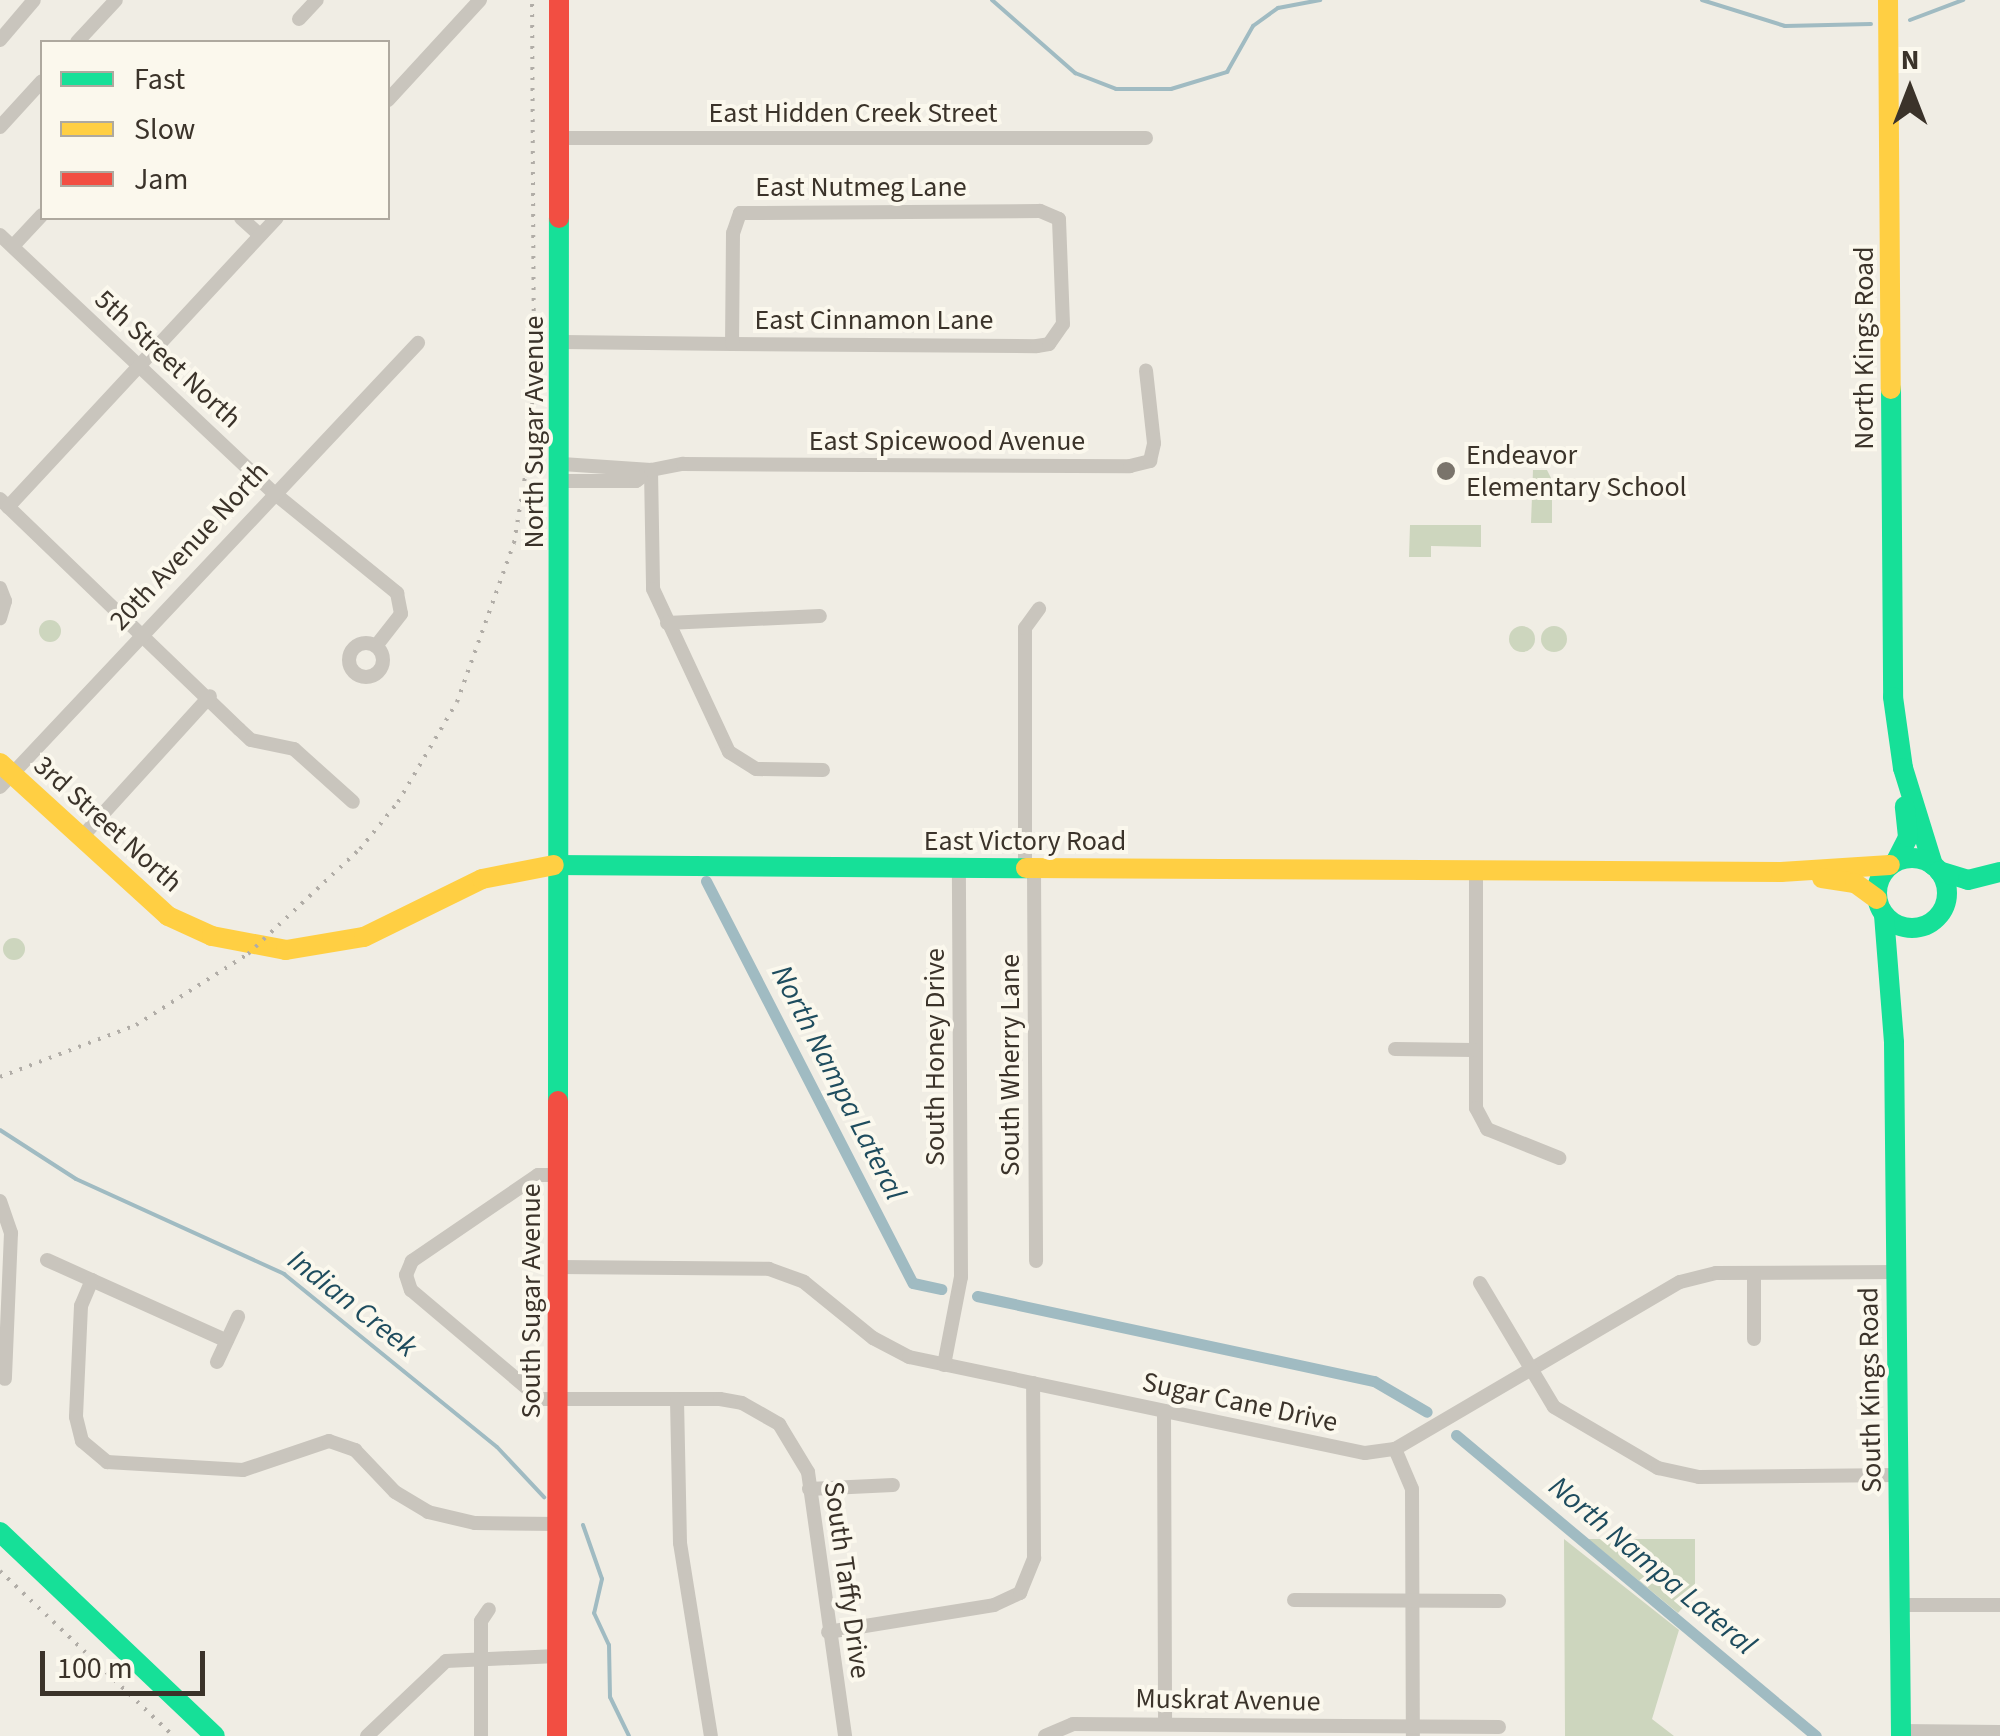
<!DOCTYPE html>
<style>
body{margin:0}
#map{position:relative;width:2000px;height:1736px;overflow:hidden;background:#f0ede4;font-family:"Source Sans 3",sans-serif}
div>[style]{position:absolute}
.green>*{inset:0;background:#cdd6be}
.round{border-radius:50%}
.stream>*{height:4px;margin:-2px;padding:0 2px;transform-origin:2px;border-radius:2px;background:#a0bbc2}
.canal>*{height:11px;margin:-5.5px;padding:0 5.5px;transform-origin:5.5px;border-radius:5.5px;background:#a0bbc2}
.street>*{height:14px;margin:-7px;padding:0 7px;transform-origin:7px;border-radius:7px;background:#c9c5bd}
.street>.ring{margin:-7px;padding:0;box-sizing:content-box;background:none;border:14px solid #c9c5bd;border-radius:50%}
.fast>*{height:20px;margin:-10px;padding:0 10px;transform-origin:10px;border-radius:10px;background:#16e098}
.fast>.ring{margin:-10px;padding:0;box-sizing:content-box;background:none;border:20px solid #16e098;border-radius:50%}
.slow>*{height:20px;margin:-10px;padding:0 10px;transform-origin:10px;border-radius:10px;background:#ffcf43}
.jam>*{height:20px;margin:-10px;padding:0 10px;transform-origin:10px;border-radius:10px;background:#f24e42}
.rail>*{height:4px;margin-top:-2px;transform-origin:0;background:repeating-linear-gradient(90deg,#b1ada7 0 2.5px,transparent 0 10.5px)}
.dots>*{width:28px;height:28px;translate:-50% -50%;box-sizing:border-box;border:5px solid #fbf8ed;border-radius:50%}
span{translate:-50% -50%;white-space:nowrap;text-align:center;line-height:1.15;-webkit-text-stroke:8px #fbf8ed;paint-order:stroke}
.street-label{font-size:28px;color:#3b332a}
.poi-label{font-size:28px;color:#3b332a}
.left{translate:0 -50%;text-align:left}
.water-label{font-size:30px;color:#1e4c5e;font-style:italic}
.legend{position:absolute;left:40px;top:40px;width:350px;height:180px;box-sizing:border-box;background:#fbf8ed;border:2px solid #aea99f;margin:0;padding:12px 18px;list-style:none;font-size:30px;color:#3b332a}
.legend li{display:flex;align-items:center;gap:20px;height:50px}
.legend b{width:50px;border:2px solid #aea99f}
.north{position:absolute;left:1860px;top:40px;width:100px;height:100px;-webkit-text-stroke:8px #fbf8ed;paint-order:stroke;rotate:0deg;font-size:28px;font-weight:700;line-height:40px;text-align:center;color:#3b332a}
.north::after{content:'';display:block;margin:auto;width:35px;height:45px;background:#3b332a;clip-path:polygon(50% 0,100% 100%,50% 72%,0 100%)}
.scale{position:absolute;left:40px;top:1651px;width:165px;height:45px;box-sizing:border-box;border:5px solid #3b332a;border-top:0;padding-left:12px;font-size:30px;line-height:35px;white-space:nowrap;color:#3b332a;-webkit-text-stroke:8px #fbf8ed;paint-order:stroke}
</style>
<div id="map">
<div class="green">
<div style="clip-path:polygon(1533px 470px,1547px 470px,1552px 480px,1552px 523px,1531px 523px)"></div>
<div style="clip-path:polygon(1410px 525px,1481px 525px,1481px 547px,1431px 546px,1431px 557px,1409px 557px)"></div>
<div class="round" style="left:39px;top:620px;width:22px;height:22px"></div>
<div class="round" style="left:1541px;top:626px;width:26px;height:26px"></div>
<div class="round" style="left:1509px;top:626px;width:26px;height:26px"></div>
<div class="round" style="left:3px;top:938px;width:22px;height:22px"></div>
<div style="clip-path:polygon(1564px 1539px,1679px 1630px,1652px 1719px,1674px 1736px,1565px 1736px)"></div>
<div style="clip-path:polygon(1588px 1539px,1695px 1539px,1695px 1594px,1678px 1613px)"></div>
</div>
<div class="stream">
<div style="left:992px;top:0;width:111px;rotate:41.3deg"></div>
<div style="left:1075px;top:73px;width:44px;rotate:21.3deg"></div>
<div style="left:1116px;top:89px;width:55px"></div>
<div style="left:1171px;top:89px;width:59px;rotate:-16.9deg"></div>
<div style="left:1227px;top:72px;width:53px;rotate:-60.5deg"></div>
<div style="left:1253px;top:26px;width:31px;rotate:-36deg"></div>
<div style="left:1278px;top:8px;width:43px;rotate:-10.8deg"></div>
<div style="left:1702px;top:0;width:87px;rotate:17.4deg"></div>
<div style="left:1785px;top:26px;width:86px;rotate:-1.3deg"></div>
<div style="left:1910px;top:20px;width:57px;rotate:-20.7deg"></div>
<div style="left:0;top:1130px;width:90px;rotate:32.8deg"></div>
<div style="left:76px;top:1179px;width:229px;rotate:24.5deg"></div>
<div style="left:284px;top:1274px;width:274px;rotate:39.1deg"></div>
<div style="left:497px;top:1447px;width:69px;rotate:46.8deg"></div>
<div style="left:583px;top:1525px;width:57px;rotate:70.6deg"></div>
<div style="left:602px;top:1579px;width:35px;rotate:103deg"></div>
<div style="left:594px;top:1613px;width:35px;rotate:65deg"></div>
<div style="left:609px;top:1645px;width:52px;rotate:88.9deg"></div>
<div style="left:610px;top:1697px;width:43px;rotate:64deg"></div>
</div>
<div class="canal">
<div style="left:706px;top:881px;width:452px;rotate:62.8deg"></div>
<div style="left:913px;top:1283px;width:29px;rotate:12deg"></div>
<div style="left:977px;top:1296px;width:406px;rotate:12.1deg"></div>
<div style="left:1374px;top:1381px;width:61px;rotate:30.3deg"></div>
<div style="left:1456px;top:1435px;width:469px;rotate:39.9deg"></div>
</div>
<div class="street">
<div style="left:299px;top:19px;width:26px;rotate:-47deg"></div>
<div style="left:0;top:40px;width:52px;rotate:-49.6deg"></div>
<div style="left:77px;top:42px;width:57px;rotate:-47.1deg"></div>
<div style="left:388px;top:100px;width:136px;rotate:-47.4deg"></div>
<div style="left:0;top:127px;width:62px;rotate:-47.6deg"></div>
<div style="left:560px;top:138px;width:586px"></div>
<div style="left:241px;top:218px;width:25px;rotate:42deg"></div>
<div style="left:0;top:235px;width:376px;rotate:43.3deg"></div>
<div style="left:274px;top:493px;width:159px;rotate:39.1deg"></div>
<div style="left:397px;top:593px;width:21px;rotate:79deg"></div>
<div style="left:401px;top:614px;width:37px;rotate:128deg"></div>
<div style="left:13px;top:246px;width:42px;rotate:-46.9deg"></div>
<div style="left:563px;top:342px;width:169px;rotate:0.7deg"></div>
<div style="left:732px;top:344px;width:305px;rotate:0.4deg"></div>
<div style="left:1037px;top:346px;width:12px;rotate:-9deg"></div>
<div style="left:1049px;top:344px;width:24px;rotate:-55deg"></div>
<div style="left:1063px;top:324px;width:105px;rotate:-92.2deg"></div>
<div style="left:1059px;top:219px;width:21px;rotate:-157deg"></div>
<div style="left:1040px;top:211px;width:300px;rotate:179.6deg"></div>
<div style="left:740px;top:213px;width:21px;rotate:109deg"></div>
<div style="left:733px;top:233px;width:111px;rotate:90.5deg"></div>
<div style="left:562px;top:464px;width:89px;rotate:3.9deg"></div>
<div style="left:651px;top:470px;width:119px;rotate:89deg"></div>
<div style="left:653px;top:589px;width:180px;rotate:65deg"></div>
<div style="left:729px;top:752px;width:32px;rotate:32deg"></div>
<div style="left:756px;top:769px;width:67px;rotate:0.9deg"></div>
<div style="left:563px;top:481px;width:73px"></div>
<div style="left:636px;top:481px;width:19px;rotate:-36deg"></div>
<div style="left:651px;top:470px;width:33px;rotate:-11deg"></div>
<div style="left:683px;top:464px;width:447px;rotate:0.3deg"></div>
<div style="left:1130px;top:466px;width:21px;rotate:-14deg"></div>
<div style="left:1150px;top:461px;width:18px;rotate:-77deg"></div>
<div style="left:1154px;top:443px;width:73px;rotate:-96.3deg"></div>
<div style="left:0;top:499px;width:332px;rotate:43.9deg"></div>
<div style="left:239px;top:729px;width:16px;rotate:43deg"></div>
<div style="left:251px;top:740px;width:44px;rotate:11.8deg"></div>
<div style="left:294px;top:749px;width:79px;rotate:41.9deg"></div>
<div style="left:8px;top:507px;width:395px;rotate:-47.1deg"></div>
<div style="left:0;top:588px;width:14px;rotate:69deg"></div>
<div style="left:5px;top:601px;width:18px;rotate:106deg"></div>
<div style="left:667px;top:623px;width:153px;rotate:-2.6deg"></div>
<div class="ring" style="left:349px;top:643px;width:20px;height:20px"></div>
<div style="left:0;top:787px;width:610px;rotate:-46.73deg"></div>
<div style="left:80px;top:839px;width:193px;rotate:-47.7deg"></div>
<div style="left:1025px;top:868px;width:240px;rotate:-90deg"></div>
<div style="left:1025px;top:628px;width:24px;rotate:-54deg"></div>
<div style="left:1034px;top:869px;width:392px;rotate:89.7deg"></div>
<div style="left:1476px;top:871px;width:237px;rotate:90deg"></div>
<div style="left:1476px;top:1108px;width:24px;rotate:62deg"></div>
<div style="left:1487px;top:1129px;width:78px;rotate:21.9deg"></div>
<div style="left:1395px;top:1049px;width:78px;rotate:0.7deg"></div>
<div style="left:558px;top:1175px;width:20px;rotate:180deg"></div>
<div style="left:538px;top:1175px;width:153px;rotate:145.7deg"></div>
<div style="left:412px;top:1261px;width:15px;rotate:113deg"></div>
<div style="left:406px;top:1275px;width:16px;rotate:72deg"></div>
<div style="left:411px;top:1290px;width:169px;rotate:40.2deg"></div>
<div style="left:540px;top:1399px;width:180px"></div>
<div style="left:720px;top:1399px;width:22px;rotate:10deg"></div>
<div style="left:742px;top:1403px;width:43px;rotate:29.6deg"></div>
<div style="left:779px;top:1424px;width:56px;rotate:58.9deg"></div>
<div style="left:808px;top:1472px;width:267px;rotate:82deg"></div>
<div style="left:0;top:1201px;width:34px;rotate:71deg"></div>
<div style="left:11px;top:1233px;width:146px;rotate:92.4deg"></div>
<div style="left:47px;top:1260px;width:197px;rotate:24.2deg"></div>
<div style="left:559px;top:1267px;width:210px;rotate:0.5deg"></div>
<div style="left:769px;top:1269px;width:37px;rotate:20deg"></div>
<div style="left:804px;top:1282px;width:89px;rotate:39.1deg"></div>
<div style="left:873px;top:1338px;width:41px;rotate:27.8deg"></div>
<div style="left:909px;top:1357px;width:466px;rotate:11.9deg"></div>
<div style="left:1365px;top:1453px;width:30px;rotate:-8deg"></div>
<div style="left:1395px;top:1449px;width:330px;rotate:-30.4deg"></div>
<div style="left:1680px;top:1282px;width:37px;rotate:-14deg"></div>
<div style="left:1716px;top:1273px;width:181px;rotate:-0.3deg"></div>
<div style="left:1754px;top:1273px;width:66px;rotate:90deg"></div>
<div style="left:92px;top:1280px;width:28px;rotate:113deg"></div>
<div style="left:81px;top:1306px;width:111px;rotate:92.6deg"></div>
<div style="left:76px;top:1417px;width:25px;rotate:76deg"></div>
<div style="left:82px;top:1441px;width:33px;rotate:40deg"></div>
<div style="left:107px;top:1462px;width:136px;rotate:3.4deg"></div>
<div style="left:243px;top:1470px;width:91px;rotate:-18.6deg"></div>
<div style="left:329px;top:1441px;width:28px;rotate:19deg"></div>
<div style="left:355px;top:1450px;width:58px;rotate:46.4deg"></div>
<div style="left:395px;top:1492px;width:39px;rotate:31deg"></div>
<div style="left:428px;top:1512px;width:48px;rotate:13.2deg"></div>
<div style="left:475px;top:1523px;width:84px;rotate:0.7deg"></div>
<div style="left:1480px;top:1283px;width:144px;rotate:59.2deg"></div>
<div style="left:1554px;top:1407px;width:121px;rotate:30.4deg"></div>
<div style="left:1658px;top:1468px;width:42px;rotate:12.4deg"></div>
<div style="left:1699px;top:1477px;width:199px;rotate:-0.6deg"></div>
<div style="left:217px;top:1362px;width:50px;rotate:-65deg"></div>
<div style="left:944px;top:1365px;width:90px;rotate:-79.1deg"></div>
<div style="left:961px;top:1277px;width:409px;rotate:-90.3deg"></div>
<div style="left:677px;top:1400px;width:143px;rotate:88.8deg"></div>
<div style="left:680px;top:1543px;width:195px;rotate:80.9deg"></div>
<div style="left:1164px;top:1411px;width:312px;rotate:89.8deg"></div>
<div style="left:1395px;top:1449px;width:43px;rotate:67deg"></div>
<div style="left:1412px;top:1489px;width:246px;rotate:89.8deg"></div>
<div style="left:809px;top:1489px;width:84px;rotate:-2.7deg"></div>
<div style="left:1294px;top:1600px;width:205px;rotate:0.3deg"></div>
<div style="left:1900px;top:1605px;width:100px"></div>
<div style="left:828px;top:1632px;width:168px;rotate:-9.2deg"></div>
<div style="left:994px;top:1605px;width:29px;rotate:-25deg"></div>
<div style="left:1020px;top:1593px;width:38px;rotate:-68deg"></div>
<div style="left:1034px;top:1558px;width:175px;rotate:-90.3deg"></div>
<div style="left:1901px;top:1731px;width:99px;rotate:0.6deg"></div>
<div style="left:367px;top:1736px;width:109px;rotate:-43.5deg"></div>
<div style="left:446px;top:1661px;width:111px;rotate:-2.6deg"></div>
<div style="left:481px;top:1736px;width:115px;rotate:-90deg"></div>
<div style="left:481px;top:1621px;width:14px;rotate:-56deg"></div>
<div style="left:1045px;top:1736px;width:30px;rotate:-23deg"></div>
<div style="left:1073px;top:1724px;width:426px;rotate:0.4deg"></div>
</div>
<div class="fast">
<div style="left:1891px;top:389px;width:308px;rotate:89.6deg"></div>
<div style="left:1893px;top:697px;width:72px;rotate:82deg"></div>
<div style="left:1903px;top:768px;width:102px;rotate:72.8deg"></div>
<div class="ring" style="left:1877px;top:858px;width:50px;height:50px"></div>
<div style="left:1896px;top:861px;width:27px;rotate:-63deg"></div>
<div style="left:1908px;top:837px;width:31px;rotate:-96deg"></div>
<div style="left:554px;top:865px;width:472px;rotate:0.4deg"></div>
<div style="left:1939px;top:871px;width:30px;rotate:17deg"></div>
<div style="left:1968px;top:880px;width:33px;rotate:-14deg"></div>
<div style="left:1884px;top:915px;width:128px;rotate:85.5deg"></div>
<div style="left:1894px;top:1043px;width:693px;rotate:89.42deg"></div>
<div style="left:558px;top:1101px;width:883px;rotate:-89.94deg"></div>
<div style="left:0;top:1532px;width:296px;rotate:43.5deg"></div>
</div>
<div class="slow">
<div style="left:1888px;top:0;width:389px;rotate:89.6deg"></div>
<div style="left:0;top:763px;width:227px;rotate:42.3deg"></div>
<div style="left:168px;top:916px;width:48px;rotate:24.4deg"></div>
<div style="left:212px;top:936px;width:75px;rotate:10.7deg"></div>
<div style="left:286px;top:950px;width:79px;rotate:-9.5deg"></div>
<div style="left:364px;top:937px;width:131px;rotate:-26.2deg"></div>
<div style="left:482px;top:879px;width:73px;rotate:-11deg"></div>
<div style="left:1026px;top:868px;width:755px;rotate:0.3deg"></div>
<div style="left:1781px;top:872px;width:109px;rotate:-3.7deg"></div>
<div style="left:1822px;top:878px;width:33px;rotate:9deg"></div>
<div style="left:1855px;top:883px;width:27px;rotate:36deg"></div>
</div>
<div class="jam">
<div style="left:559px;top:218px;width:218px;rotate:-90deg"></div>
<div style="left:557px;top:1736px;width:635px;rotate:-89.91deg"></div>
</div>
<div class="rail">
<div style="left:0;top:1077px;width:146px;rotate:-20.9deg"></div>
<div style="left:136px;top:1025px;width:133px;rotate:-32.4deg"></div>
<div style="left:248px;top:954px;width:154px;rotate:-43.2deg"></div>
<div style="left:360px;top:849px;width:60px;rotate:-51deg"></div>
<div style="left:398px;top:802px;width:116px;rotate:-59.5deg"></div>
<div style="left:457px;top:702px;width:169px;rotate:-70.3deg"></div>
<div style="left:514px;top:543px;width:86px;rotate:-80.6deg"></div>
<div style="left:528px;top:458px;width:84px;rotate:-85.9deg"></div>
<div style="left:534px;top:374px;width:374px;rotate:-90.3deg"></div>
<div style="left:0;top:1571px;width:239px;rotate:43.6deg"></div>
</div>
<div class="dots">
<div style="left:1446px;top:471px;background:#7a746b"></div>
</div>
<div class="street-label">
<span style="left:853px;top:113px">East Hidden Creek Street</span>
<span style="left:861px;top:187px">East Nutmeg Lane</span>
<span style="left:874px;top:320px">East Cinnamon Lane</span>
<span style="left:1864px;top:348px;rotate:-90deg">North Kings Road</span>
<span style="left:168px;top:359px;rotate:43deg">5th Street North</span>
<span style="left:534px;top:432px;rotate:-90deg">North Sugar Avenue</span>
<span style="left:947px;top:441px">East Spicewood Avenue</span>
<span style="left:189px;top:546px;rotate:-47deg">20th Avenue North</span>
<span style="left:108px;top:824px;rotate:42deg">3rd Street North</span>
<span style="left:1025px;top:841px">East Victory Road</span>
<span style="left:935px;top:1057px;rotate:-90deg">South Honey Drive</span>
<span style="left:1010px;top:1065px;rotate:-90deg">South Wherry Lane</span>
<span style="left:531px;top:1301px;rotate:-90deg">South Sugar Avenue</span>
<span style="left:1870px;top:1390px;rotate:-91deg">South Kings Road</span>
<span style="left:1240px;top:1402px;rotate:12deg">Sugar Cane Drive</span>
<span style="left:847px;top:1580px;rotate:82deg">South Taffy Drive</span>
<span style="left:1228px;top:1700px;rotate:1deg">Muskrat Avenue</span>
</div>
<div class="poi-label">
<span class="left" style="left:1466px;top:471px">Endeavor<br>Elementary School</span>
</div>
<div class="water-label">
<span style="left:838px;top:1083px;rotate:63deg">North Nampa Lateral</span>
<span style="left:352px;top:1304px;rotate:38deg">Indian Creek</span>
<span style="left:1652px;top:1566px;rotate:40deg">North Nampa Lateral</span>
</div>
<ul class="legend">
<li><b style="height:12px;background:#16e098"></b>Fast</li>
<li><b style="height:12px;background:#ffcf43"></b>Slow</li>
<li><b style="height:12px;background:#f24e42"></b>Jam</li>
</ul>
<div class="north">N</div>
<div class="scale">100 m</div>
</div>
